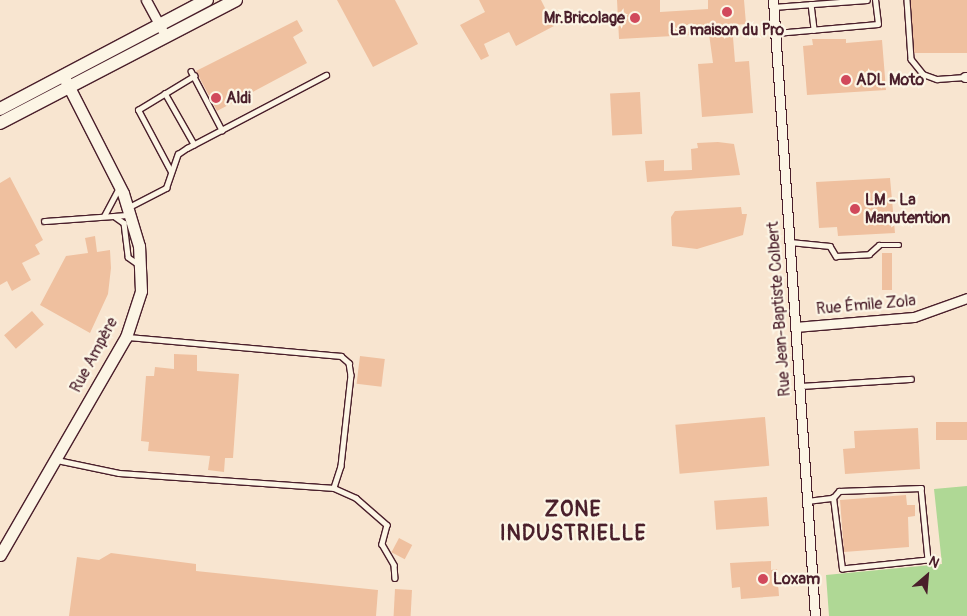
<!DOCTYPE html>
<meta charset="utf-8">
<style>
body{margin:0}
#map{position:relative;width:967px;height:616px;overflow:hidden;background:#f8e5d0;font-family:Pangolin,sans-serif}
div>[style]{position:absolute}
.green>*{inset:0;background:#afd895}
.building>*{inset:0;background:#efc09f;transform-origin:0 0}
.roads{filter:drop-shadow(1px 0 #4a1f2b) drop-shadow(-1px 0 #4a1f2b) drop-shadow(0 1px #4a1f2b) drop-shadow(0 -1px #4a1f2b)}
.service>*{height:4.5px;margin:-2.25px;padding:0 2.25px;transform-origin:2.25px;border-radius:2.25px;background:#fcf5e5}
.minor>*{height:9px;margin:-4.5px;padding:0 4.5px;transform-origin:4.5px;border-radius:4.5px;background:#fcf5e5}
.tertiary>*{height:11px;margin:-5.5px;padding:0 5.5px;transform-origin:5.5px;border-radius:5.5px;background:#fcf5e5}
.secondary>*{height:12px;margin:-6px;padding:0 6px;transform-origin:6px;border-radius:6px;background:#fcf5e5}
.dots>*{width:14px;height:14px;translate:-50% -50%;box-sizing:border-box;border:2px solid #fcf5e5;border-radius:50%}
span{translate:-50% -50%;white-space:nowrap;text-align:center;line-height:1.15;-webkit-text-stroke:4.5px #fcf5e5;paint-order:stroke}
.poi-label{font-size:16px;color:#4a1f2b;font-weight:700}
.right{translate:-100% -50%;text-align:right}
.left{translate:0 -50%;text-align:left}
.street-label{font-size:16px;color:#4a1f2b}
.district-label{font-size:21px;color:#4a1f2b;font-weight:700;letter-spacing:1px}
.north{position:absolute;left:902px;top:551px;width:50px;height:50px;-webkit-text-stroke:4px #fcf5e5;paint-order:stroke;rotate:27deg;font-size:14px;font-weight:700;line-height:20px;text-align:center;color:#4a1f2b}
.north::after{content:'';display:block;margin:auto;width:18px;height:22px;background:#4a1f2b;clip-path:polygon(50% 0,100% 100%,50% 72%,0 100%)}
</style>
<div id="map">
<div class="green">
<div style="clip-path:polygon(967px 486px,967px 616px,829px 616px,826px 575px,942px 564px,934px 489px)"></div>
</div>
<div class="building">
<div style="clip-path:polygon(337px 0,395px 0,418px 44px,373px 67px)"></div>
<div style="clip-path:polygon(479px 0,541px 0,554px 26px,516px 46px,509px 32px,484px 44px,489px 56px,481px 60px,460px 25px,485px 12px)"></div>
<div style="clip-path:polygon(617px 0,660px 0,660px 12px,708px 9px,708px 0,744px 0,746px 24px,732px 25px,735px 62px,749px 61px,753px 113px,702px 117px,698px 64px,713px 63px,709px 34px,619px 39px)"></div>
<div style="left:911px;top:0;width:56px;height:53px"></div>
<div style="clip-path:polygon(297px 20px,303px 31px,293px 37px,307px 63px,217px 111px,196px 71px)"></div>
<div style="clip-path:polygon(812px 39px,846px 39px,846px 43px,882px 40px,886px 90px,807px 95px,803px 46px,813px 45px)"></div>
<div style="left:640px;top:92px;width:42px;height:30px;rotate:87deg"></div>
<div style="clip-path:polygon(718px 142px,734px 144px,740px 175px,647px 182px,645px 161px,664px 160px,664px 171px,692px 170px,691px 149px,698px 148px,697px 143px)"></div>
<div style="clip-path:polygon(10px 177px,43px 240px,35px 245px,40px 254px,22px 263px,31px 280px,12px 291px,7px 281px,0 285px,0 183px)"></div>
<div style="clip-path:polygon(890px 178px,895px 233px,838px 236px,837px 227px,819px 228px,816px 182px)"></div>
<div style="clip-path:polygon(741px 207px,742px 214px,747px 214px,743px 235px,697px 249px,672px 246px,671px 217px,675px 211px)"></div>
<div style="clip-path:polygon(95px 236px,97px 252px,110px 250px,111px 268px,108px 294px,90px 333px,40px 305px,66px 256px,88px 253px,85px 238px)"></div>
<div style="left:882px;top:253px;width:10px;height:37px"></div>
<div style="left:32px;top:311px;width:18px;height:37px;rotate:49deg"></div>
<div style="clip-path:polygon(174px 354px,197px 355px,197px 371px,239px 374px,233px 458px,225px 458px,224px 472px,208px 470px,210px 456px,148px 451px,149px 442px,141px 441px,146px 376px,154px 376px,155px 367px,174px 369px)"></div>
<div style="left:360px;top:356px;width:25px;height:28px;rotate:7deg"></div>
<div style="left:765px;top:417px;width:49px;height:90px;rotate:85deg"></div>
<div style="left:967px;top:422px;width:18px;height:31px;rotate:90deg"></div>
<div style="clip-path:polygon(918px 428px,920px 469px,845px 474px,843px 449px,855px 448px,854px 431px)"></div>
<div style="clip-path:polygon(906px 495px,907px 505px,915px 505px,915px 516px,908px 517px,909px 547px,844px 552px,840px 500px)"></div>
<div style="left:767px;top:497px;width:29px;height:53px;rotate:86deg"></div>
<div style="left:399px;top:538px;width:15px;height:16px;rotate:28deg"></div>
<div style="clip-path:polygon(111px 553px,196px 564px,196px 571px,378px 590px,376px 616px,69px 616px,77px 557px,99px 560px)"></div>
<div style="clip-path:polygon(771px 561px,771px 570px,777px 569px,779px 596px,741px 599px,740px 587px,732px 588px,730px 563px)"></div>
<div style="left:395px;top:589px;width:17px;height:27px;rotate:3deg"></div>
</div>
<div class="roads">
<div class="service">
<div style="left:907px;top:0;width:59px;rotate:86.1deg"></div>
<div style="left:911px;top:59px;width:19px;rotate:51deg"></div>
<div style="left:923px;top:74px;width:15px;rotate:20deg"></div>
<div style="left:937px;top:79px;width:28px;rotate:-4deg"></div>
<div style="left:811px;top:4px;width:26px;rotate:83deg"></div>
<div style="left:773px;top:7px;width:94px;rotate:-4.3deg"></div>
<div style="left:776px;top:33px;width:102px;rotate:-5deg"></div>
<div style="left:878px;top:24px;width:24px;rotate:-97deg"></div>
<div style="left:191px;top:71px;width:67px;rotate:62.3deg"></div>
<div style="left:165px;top:93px;width:59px;rotate:60.4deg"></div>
<div style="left:171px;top:172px;width:70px;rotate:-118deg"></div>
<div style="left:138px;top:110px;width:66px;rotate:-31.3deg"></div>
<div style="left:129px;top:207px;width:42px;rotate:-27.2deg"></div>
<div style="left:166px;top:188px;width:36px;rotate:-71deg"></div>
<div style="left:178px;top:154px;width:11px;rotate:-34deg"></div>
<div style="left:187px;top:148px;width:157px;rotate:-27.7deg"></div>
<div style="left:104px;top:216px;width:30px;rotate:-62deg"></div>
<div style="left:114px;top:216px;width:12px;rotate:35deg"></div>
<div style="left:124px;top:223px;width:34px;rotate:83deg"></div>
<div style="left:128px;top:257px;width:12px;rotate:35deg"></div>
<div style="left:44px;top:221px;width:84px;rotate:-4.1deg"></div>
<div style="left:790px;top:242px;width:40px;rotate:5.7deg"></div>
<div style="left:830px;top:246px;width:12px;rotate:59deg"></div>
<div style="left:836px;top:256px;width:33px;rotate:-3deg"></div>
<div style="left:869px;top:254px;width:13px;rotate:-42deg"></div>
<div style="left:879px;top:245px;width:20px"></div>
<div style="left:128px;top:337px;width:214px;rotate:5.1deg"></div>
<div style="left:341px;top:356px;width:11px;rotate:41deg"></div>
<div style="left:349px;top:363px;width:12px;rotate:81deg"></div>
<div style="left:351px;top:375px;width:92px;rotate:96.3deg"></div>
<div style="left:341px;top:466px;width:23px;rotate:108deg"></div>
<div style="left:799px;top:386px;width:112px;rotate:-3.6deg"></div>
<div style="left:57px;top:460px;width:63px;rotate:11.8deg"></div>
<div style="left:119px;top:473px;width:216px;rotate:4deg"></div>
<div style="left:334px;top:488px;width:24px;rotate:24deg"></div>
<div style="left:356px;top:498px;width:41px;rotate:41.1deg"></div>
<div style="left:387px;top:525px;width:20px;rotate:105deg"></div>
<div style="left:382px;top:544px;width:24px;rotate:60deg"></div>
<div style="left:394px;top:565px;width:13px;rotate:86deg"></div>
<div style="left:807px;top:501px;width:26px;rotate:-7deg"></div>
<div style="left:833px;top:498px;width:9px;rotate:-49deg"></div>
<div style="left:839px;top:491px;width:82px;rotate:-2.1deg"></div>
<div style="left:921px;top:488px;width:72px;rotate:84.4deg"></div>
<div style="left:928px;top:560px;width:86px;rotate:174deg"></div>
<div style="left:842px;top:569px;width:72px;rotate:-97.2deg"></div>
</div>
<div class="minor">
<div style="left:146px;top:0;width:42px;rotate:61.6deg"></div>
<div style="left:773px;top:0;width:617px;rotate:86.1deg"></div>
<div style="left:965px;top:77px;width:2px"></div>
<div style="left:795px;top:327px;width:119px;rotate:-4.8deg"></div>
<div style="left:914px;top:317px;width:56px;rotate:-19.7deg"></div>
</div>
<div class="tertiary">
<div style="left:0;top:555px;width:252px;rotate:-60deg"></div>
<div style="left:126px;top:337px;width:48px;rotate:-71.9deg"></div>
<div style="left:141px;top:291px;width:45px;rotate:-92.5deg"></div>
<div style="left:139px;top:246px;width:55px;rotate:-106.8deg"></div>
<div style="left:123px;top:193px;width:128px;rotate:-117deg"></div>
</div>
<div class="secondary">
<div style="left:0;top:109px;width:234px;rotate:-27.8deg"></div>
<div style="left:0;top:123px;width:266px;rotate:-27.5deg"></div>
</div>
</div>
<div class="dots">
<div style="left:727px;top:12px;background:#d1495b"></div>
<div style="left:635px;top:18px;background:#d1495b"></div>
<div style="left:846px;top:80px;background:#d1495b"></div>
<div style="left:216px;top:98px;background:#d1495b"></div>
<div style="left:855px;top:209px;background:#d1495b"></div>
<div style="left:763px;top:579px;background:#d1495b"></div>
</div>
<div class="poi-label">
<span class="right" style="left:625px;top:18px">Mr.Bricolage</span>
<span style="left:727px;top:30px">La maison du Pro</span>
<span class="left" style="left:856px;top:80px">ADL Moto</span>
<span class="left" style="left:226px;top:98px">Aldi</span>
<span class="left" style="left:865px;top:209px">LM - La<br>Manutention</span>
<span class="left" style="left:773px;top:579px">Loxam</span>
</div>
<div class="street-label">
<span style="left:866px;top:305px;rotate:-5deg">Rue Émile Zola</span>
<span style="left:779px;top:309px;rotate:-94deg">Rue Jean-Baptiste Colbert</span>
<span style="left:94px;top:355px;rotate:-62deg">Rue Ampère</span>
</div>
<div class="district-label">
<span style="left:573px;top:522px">ZONE<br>INDUSTRIELLE</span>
</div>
<div class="north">N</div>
</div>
